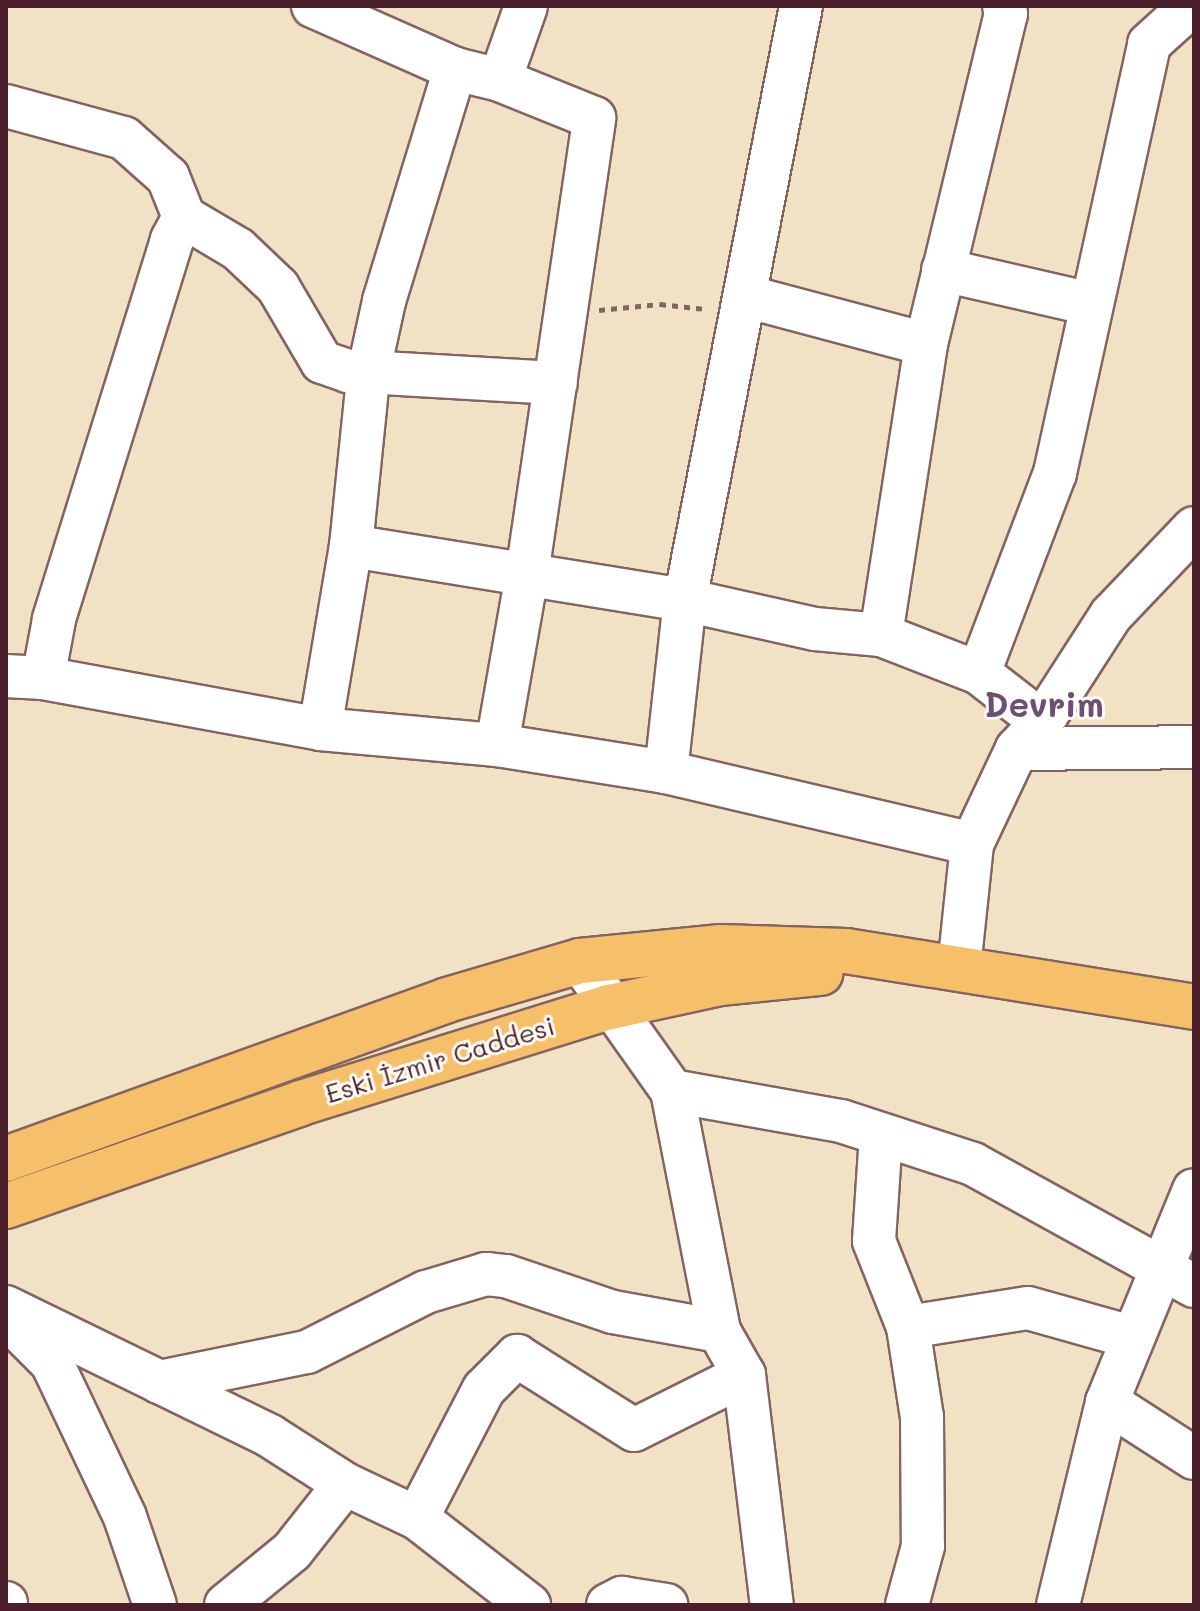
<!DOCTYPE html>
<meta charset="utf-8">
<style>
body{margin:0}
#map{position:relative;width:1200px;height:1611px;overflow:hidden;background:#f1e2c5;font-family:Mali,sans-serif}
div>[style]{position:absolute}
.path>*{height:5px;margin-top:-2.5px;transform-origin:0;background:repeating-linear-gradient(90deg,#846361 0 6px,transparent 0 12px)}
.roads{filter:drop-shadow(2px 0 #846361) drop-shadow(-2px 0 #846361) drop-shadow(0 2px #846361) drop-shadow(0 -2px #846361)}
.minor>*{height:42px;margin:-21px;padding:0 21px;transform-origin:21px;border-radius:21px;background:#fff}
.major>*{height:44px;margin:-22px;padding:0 22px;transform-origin:22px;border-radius:22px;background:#f6c06b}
span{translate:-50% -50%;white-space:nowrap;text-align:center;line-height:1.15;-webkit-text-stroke:6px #fdfcf7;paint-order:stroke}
.street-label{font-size:26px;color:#4a1f2b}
.district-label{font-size:34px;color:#6f4f71;font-weight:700}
.frame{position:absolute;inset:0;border:8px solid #4a1f2b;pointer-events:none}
</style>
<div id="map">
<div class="path">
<div style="left:599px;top:310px;width:61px;rotate:-5.6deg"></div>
<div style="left:660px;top:304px;width:45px;rotate:6.3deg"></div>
</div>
<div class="roads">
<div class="minor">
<div style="left:313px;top:6px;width:155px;rotate:23.9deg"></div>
<div style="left:6px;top:106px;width:122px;rotate:15.2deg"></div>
<div style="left:124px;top:138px;width:59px;rotate:41.6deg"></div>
<div style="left:168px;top:177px;width:43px;rotate:68.2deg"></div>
<div style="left:184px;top:217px;width:26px;rotate:118deg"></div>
<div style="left:172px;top:240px;width:398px;rotate:107.3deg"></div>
<div style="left:54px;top:620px;width:59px;rotate:100.7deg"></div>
<div style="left:184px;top:217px;width:63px;rotate:30.7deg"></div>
<div style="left:238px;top:249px;width:55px;rotate:43.5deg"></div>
<div style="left:278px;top:287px;width:87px;rotate:59.6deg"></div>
<div style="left:322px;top:362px;width:28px;rotate:19deg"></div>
<div style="left:348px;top:371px;width:208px;rotate:3.3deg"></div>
<div style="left:943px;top:270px;width:152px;rotate:12.9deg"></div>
<div style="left:745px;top:296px;width:187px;rotate:14.9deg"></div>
<div style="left:351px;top:546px;width:338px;rotate:9.2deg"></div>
<div style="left:685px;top:600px;width:133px;rotate:12.6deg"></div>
<div style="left:815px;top:629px;width:66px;rotate:5.2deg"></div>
<div style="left:881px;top:635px;width:105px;rotate:21.2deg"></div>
<div style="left:979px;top:673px;width:80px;rotate:37.9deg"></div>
<div style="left:881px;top:635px;width:294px;rotate:-81.2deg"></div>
<div style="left:926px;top:344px;width:340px;rotate:-76.4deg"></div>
<div style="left:1006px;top:14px;width:8px;rotate:-104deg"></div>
<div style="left:979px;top:673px;width:214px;rotate:-69.2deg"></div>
<div style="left:1055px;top:473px;width:439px;rotate:-77.6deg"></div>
<div style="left:1149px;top:44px;width:43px;rotate:-42.2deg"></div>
<div style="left:1181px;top:15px;width:9px;rotate:-103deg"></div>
<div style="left:6px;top:676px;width:37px;rotate:3deg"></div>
<div style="left:43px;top:678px;width:282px;rotate:10.4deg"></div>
<div style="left:320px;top:729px;width:178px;rotate:5.2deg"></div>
<div style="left:497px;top:745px;width:171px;rotate:9.1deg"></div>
<div style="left:666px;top:772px;width:314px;rotate:13.2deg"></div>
<div style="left:320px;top:729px;width:186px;rotate:-80.4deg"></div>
<div style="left:351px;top:546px;width:177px;rotate:-84.2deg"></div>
<div style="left:369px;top:370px;width:71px;rotate:-77.7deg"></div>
<div style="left:384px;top:301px;width:243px;rotate:-73deg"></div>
<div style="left:455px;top:69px;width:46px;rotate:13.7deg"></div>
<div style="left:500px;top:80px;width:78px;rotate:-70.6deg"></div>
<div style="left:497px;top:745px;width:174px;rotate:-80deg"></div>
<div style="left:527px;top:574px;width:461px;rotate:-81.6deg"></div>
<div style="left:594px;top:118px;width:101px;rotate:-158deg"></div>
<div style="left:1017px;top:749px;width:177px;rotate:-0.6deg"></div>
<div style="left:666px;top:772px;width:173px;rotate:-83.7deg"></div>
<div style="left:685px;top:600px;width:605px;rotate:-78.95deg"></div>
<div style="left:580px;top:961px;width:159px;rotate:54.7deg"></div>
<div style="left:672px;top:1091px;width:245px;rotate:78.9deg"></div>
<div style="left:719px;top:1331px;width:51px;rotate:60.4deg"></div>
<div style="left:744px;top:1375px;width:232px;rotate:83.1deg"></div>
<div style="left:959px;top:968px;width:125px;rotate:-84deg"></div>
<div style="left:972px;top:844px;width:105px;rotate:-64.7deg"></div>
<div style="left:1017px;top:749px;width:37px;rotate:-47deg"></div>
<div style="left:1042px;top:722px;width:127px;rotate:-57.2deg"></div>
<div style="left:1111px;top:615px;width:120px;rotate:-46.3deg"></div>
<div style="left:672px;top:1091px;width:172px;rotate:10.1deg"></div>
<div style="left:841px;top:1121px;width:139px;rotate:18deg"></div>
<div style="left:973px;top:1164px;width:252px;rotate:28.9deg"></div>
<div style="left:881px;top:1135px;width:106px;rotate:93.8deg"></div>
<div style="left:874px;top:1241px;width:92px;rotate:68.4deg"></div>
<div style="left:908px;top:1327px;width:91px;rotate:81.2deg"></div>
<div style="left:922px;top:1417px;width:129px;rotate:89.6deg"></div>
<div style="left:923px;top:1546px;width:61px;rotate:105.2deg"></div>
<div style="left:6px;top:1307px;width:294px;rotate:26deg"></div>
<div style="left:270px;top:1436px;width:89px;rotate:32.6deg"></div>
<div style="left:345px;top:1484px;width:80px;rotate:25.3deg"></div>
<div style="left:417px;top:1518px;width:142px;rotate:37.8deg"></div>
<div style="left:10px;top:1321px;width:59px;rotate:45deg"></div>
<div style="left:52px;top:1363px;width:170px;rotate:64.6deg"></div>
<div style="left:125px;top:1517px;width:93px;rotate:71.2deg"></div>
<div style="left:908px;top:1327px;width:121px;rotate:-9deg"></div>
<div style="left:1028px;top:1308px;width:107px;rotate:15.7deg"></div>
<div style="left:159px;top:1382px;width:151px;rotate:-11.5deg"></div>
<div style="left:307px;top:1352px;width:133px;rotate:-26.8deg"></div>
<div style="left:426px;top:1292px;width:63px;rotate:-16.7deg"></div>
<div style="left:486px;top:1274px;width:20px;rotate:6deg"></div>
<div style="left:506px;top:1276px;width:113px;rotate:18.6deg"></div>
<div style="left:613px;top:1312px;width:108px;rotate:10.2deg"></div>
<div style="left:1107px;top:1402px;width:103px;rotate:32.8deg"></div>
<div style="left:417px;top:1518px;width:145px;rotate:-62.6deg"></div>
<div style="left:484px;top:1389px;width:47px;rotate:-45deg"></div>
<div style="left:517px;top:1356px;width:138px;rotate:32.3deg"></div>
<div style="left:634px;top:1430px;width:123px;rotate:-26.6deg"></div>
<div style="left:6px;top:1603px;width:2px;rotate:90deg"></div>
<div style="left:226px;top:1605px;width:85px;rotate:-39.3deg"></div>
<div style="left:292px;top:1551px;width:85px;rotate:-51.7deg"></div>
<div style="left:608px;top:1605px;width:16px;rotate:-27deg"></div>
<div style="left:622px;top:1598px;width:45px;rotate:9deg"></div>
<div style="left:1058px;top:1605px;width:209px;rotate:-76.4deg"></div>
<div style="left:1107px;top:1402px;width:229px;rotate:-67.7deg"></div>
</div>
<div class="major">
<div style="left:6px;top:1159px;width:469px;rotate:-19.8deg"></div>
<div style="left:447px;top:1000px;width:139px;rotate:-16.3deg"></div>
<div style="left:580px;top:961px;width:142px;rotate:-5.7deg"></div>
<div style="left:721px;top:947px;width:125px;rotate:1.8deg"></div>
<div style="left:846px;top:951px;width:352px;rotate:9.1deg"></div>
<div style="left:6px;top:1206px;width:312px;rotate:-19.2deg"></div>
<div style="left:301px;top:1103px;width:324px;rotate:-17.3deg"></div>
<div style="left:610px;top:1007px;width:113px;rotate:-12.3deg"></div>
<div style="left:720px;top:983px;width:101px;rotate:-5.7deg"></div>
</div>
</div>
<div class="street-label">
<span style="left:440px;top:1060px;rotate:-17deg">Eski İzmir Caddesi</span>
</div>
<div class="district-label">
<span style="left:1044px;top:704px">Devrim</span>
</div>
<div class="frame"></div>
</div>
